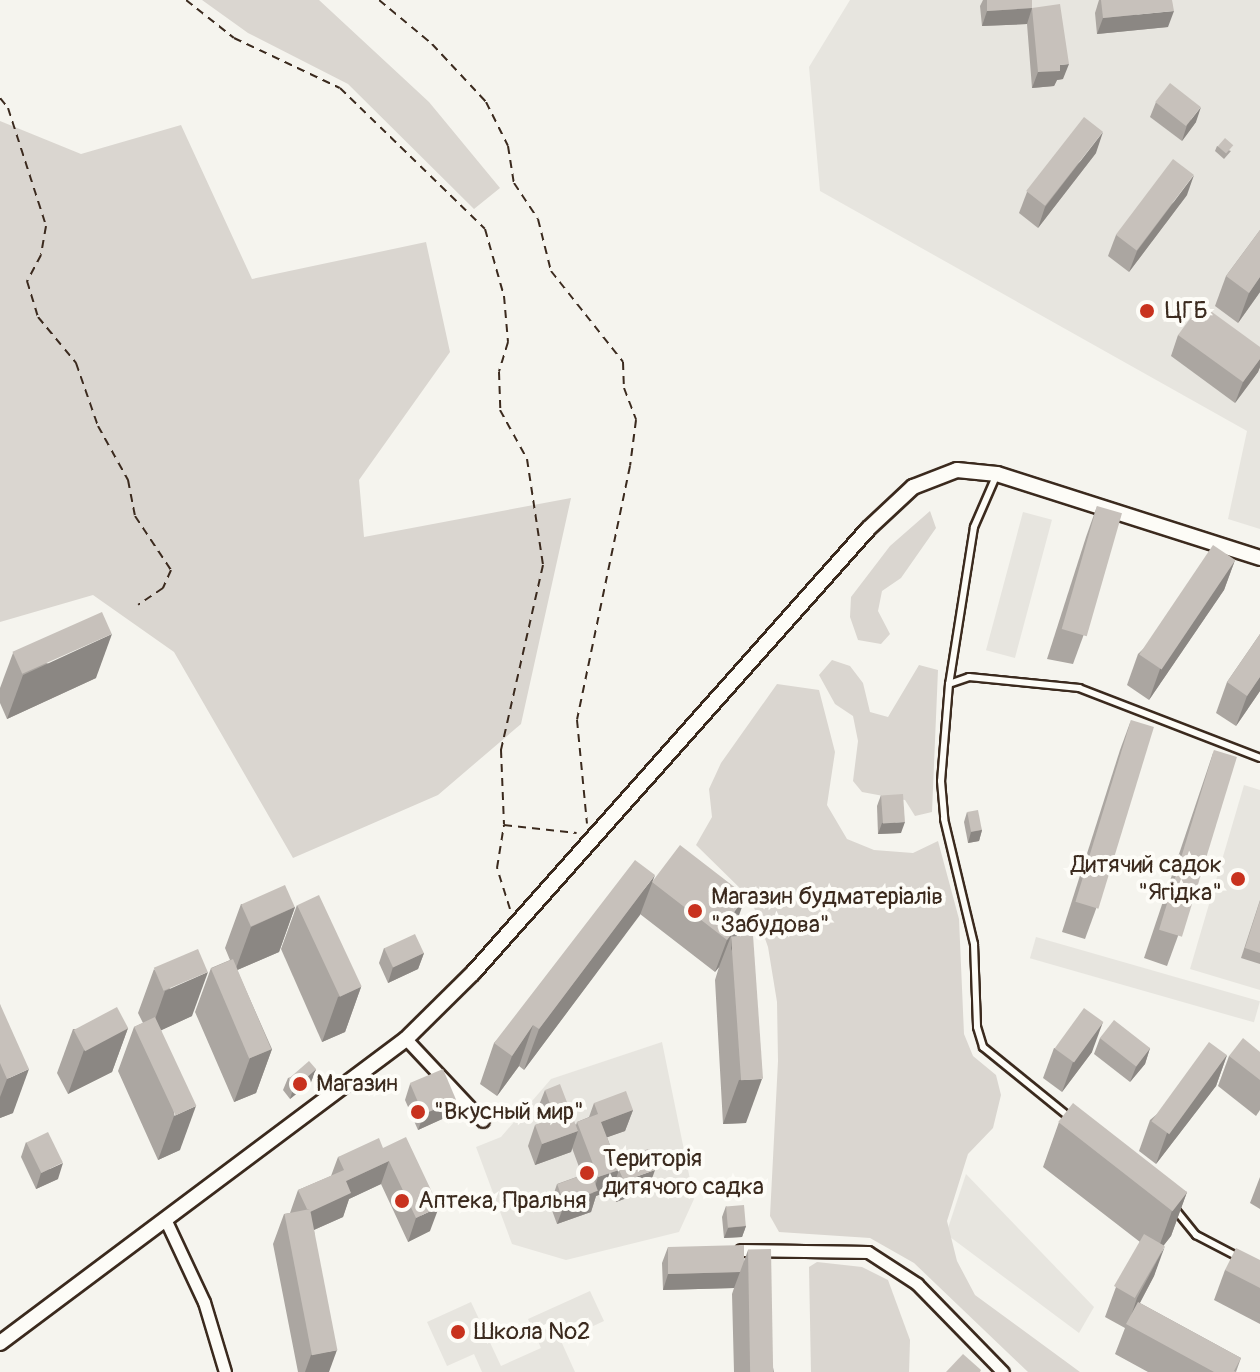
<!DOCTYPE html>
<meta charset="utf-8">
<style>
body{margin:0}
#map{position:relative;width:1260px;height:1372px;overflow:hidden;background:#f5f4ee;font-family:Pangolin,sans-serif}
div>[style]{position:absolute}
.built>*{inset:0;background:#e7e5df;transform-origin:0 0}
.green>*{inset:0;background:#dad6d0}
.path>*{height:2px;margin-top:-1px;transform-origin:0;background:repeating-linear-gradient(90deg,#3b2a1e 0 8px,transparent 0 14px)}
.roads{filter:drop-shadow(2px 0 #3b2a1e) drop-shadow(-2px 0 #3b2a1e) drop-shadow(0 2px #3b2a1e) drop-shadow(0 -2px #3b2a1e)}
.service>*{height:6px;margin:-3px;padding:0 3px;transform-origin:3px;border-radius:3px;background:#fdfcf7}
.minor>*{height:11px;margin:-5.5px;padding:0 5.5px;transform-origin:5.5px;border-radius:5.5px;background:#fdfcf7}
.tertiary>*{height:14px;margin:-7px;padding:0 7px;transform-origin:7px;border-radius:7px;background:#fdfcf7}
.wall>*{inset:0;background:#aba6a1}
.shaded-wall>*{inset:0;background:#8b8783}
.building>*{inset:0;background:#c7c1bb;transform-origin:0 0}
.dots>*{width:22px;height:22px;translate:-50% -50%;box-sizing:border-box;border:4px solid #fdfcf7;border-radius:50%}
span{translate:-50% -50%;white-space:nowrap;text-align:center;line-height:1.15;-webkit-text-stroke:8px #fdfcf7;paint-order:stroke}
.poi-label{font-size:24px;color:#3b2a1e}
.left{translate:0 -50%;text-align:left}
.right{translate:-100% -50%;text-align:right}
</style>
<div id="map">
<div class="built">
<div style="clip-path:polygon(850px 0,1260px 0,1260px 529px,1228px 519px,1247px 431px,820px 191px,809px 67px)"></div>
<div style="left:1023px;top:512px;width:30px;height:143px;rotate:15deg"></div>
<div style="clip-path:polygon(1244px 785px,1260px 790px,1260px 990px,1190px 969px)"></div>
<div style="left:1036px;top:937px;width:233px;height:22px;rotate:16deg"></div>
<div style="clip-path:polygon(662px 1042px,694px 1199px,679px 1232px,566px 1260px,512px 1244px,476px 1147px,501px 1137px,551px 1079px)"></div>
<div style="clip-path:polygon(966px 1174px,1094px 1307px,1079px 1333px,946px 1234px)"></div>
<div style="clip-path:polygon(590px 1291px,604px 1321px,561px 1341px,575px 1372px,482px 1372px,474px 1354px,447px 1366px,427px 1322px,471px 1302px,501px 1366px,541px 1348px,528px 1319px)"></div>
</div>
<div class="green">
<div style="clip-path:polygon(202px 0,319px 0,429px 102px,500px 188px,474px 209px,348px 84px,248px 33px)"></div>
<div style="clip-path:polygon(0 121px,81px 154px,181px 125px,252px 279px,426px 242px,450px 352px,359px 480px,364px 537px,571px 498px,521px 724px,438px 795px,293px 858px,174px 652px,93px 595px,0 622px)"></div>
<div style="clip-path:polygon(930px 511px,936px 528px,901px 578px,882px 591px,878px 611px,890px 634px,881px 644px,858px 640px,850px 617px,851px 597px,890px 546px)"></div>
<div style="clip-path:polygon(832px 660px,850px 666px,863px 683px,870px 712px,888px 717px,919px 665px,938px 670px,932px 812px,915px 816px,905px 800px,862px 792px,853px 781px,858px 741px,853px 716px,835px 704px,819px 675px)"></div>
<div style="clip-path:polygon(777px 684px,819px 690px,835px 752px,827px 805px,847px 839px,874px 850px,913px 853px,938px 841px,959px 919px,964px 1034px,973px 1056px,996px 1075px,1001px 1095px,993px 1128px,968px 1154px,947px 1221px,957px 1261px,975px 1295px,1080px 1372px,1028px 1372px,914px 1263px,870px 1238px,779px 1232px,770px 1216px,778px 1061px,777px 1002px,768px 947px,751px 899px,696px 845px,712px 817px,709px 789px,721px 763px)"></div>
<div style="clip-path:polygon(817px 1262px,862px 1267px,888px 1280px,910px 1340px,909px 1372px,811px 1372px,809px 1267px)"></div>
</div>
<div class="path">
<div style="left:186px;top:0;width:61px;rotate:38.4deg"></div>
<div style="left:234px;top:38px;width:117px;rotate:25.3deg"></div>
<div style="left:340px;top:88px;width:202px;rotate:44.2deg"></div>
<div style="left:485px;top:229px;width:70px;rotate:74.2deg"></div>
<div style="left:504px;top:296px;width:46px;rotate:85deg"></div>
<div style="left:508px;top:342px;width:31px;rotate:107deg"></div>
<div style="left:499px;top:372px;width:38px;rotate:88deg"></div>
<div style="left:500px;top:410px;width:56px;rotate:61.1deg"></div>
<div style="left:527px;top:459px;width:107px;rotate:81.4deg"></div>
<div style="left:543px;top:565px;width:190px;rotate:102.8deg"></div>
<div style="left:501px;top:750px;width:74px;rotate:87.7deg"></div>
<div style="left:379px;top:0;width:69px;rotate:39.7deg"></div>
<div style="left:432px;top:44px;width:79px;rotate:47deg"></div>
<div style="left:486px;top:102px;width:49px;rotate:63.4deg"></div>
<div style="left:508px;top:146px;width:37px;rotate:81deg"></div>
<div style="left:514px;top:183px;width:43px;rotate:56.3deg"></div>
<div style="left:538px;top:219px;width:54px;rotate:76deg"></div>
<div style="left:551px;top:271px;width:116px;rotate:51.6deg"></div>
<div style="left:623px;top:362px;width:26px;rotate:88deg"></div>
<div style="left:624px;top:388px;width:34px;rotate:69deg"></div>
<div style="left:636px;top:420px;width:46px;rotate:97.4deg"></div>
<div style="left:630px;top:466px;width:259px;rotate:101.8deg"></div>
<div style="left:577px;top:720px;width:104px;rotate:84.5deg"></div>
<div style="left:0;top:98px;width:13px;rotate:51deg"></div>
<div style="left:8px;top:108px;width:124px;rotate:72.1deg"></div>
<div style="left:46px;top:226px;width:29px;rotate:100deg"></div>
<div style="left:41px;top:255px;width:30px;rotate:118deg"></div>
<div style="left:27px;top:281px;width:38px;rotate:73deg"></div>
<div style="left:38px;top:317px;width:60px;rotate:50.4deg"></div>
<div style="left:76px;top:363px;width:67px;rotate:70.8deg"></div>
<div style="left:98px;top:426px;width:62px;rotate:60.9deg"></div>
<div style="left:128px;top:480px;width:37px;rotate:79deg"></div>
<div style="left:135px;top:516px;width:65px;rotate:56.3deg"></div>
<div style="left:171px;top:570px;width:20px;rotate:114deg"></div>
<div style="left:163px;top:588px;width:30px;rotate:146deg"></div>
<div style="left:510px;top:909px;width:43px;rotate:-107.6deg"></div>
<div style="left:497px;top:868px;width:44px;rotate:-80.8deg"></div>
<div style="left:504px;top:825px;width:73px;rotate:6.3deg"></div>
</div>
<div class="roads">
<div class="service">
<div style="left:997px;top:474px;width:58px;rotate:113.5deg"></div>
<div style="left:974px;top:527px;width:159px;rotate:99deg"></div>
<div style="left:949px;top:684px;width:97px;rotate:94.7deg"></div>
<div style="left:941px;top:781px;width:38px;rotate:85deg"></div>
<div style="left:944px;top:819px;width:129px;rotate:76.5deg"></div>
<div style="left:974px;top:944px;width:83px;rotate:87.9deg"></div>
<div style="left:977px;top:1027px;width:21px;rotate:73deg"></div>
<div style="left:983px;top:1047px;width:111px;rotate:39.1deg"></div>
<div style="left:949px;top:684px;width:21px;rotate:-19deg"></div>
<div style="left:969px;top:677px;width:111px;rotate:5.7deg"></div>
<div style="left:1079px;top:688px;width:194px;rotate:21.1deg"></div>
<div style="left:1174px;top:1208px;width:35px;rotate:51deg"></div>
<div style="left:1196px;top:1235px;width:50px;rotate:27.6deg"></div>
</div>
<div class="minor">
<div style="left:406px;top:1039px;width:112px;rotate:46.8deg"></div>
<div style="left:166px;top:1221px;width:89px;rotate:64.9deg"></div>
<div style="left:204px;top:1302px;width:73px;rotate:73.3deg"></div>
<div style="left:741px;top:1250px;width:127px;rotate:0.9deg"></div>
<div style="left:868px;top:1252px;width:59px;rotate:33.1deg"></div>
<div style="left:917px;top:1284px;width:123px;rotate:45.7deg"></div>
</div>
<div class="tertiary">
<div style="left:0;top:1343px;width:507px;rotate:-36.82deg"></div>
<div style="left:406px;top:1039px;width:94px;rotate:-44.6deg"></div>
<div style="left:473px;top:973px;width:594px;rotate:-48.34deg"></div>
<div style="left:868px;top:529px;width:62px;rotate:-43deg"></div>
<div style="left:913px;top:487px;width:47px;rotate:-21.1deg"></div>
<div style="left:957px;top:470px;width:40px;rotate:5.7deg"></div>
<div style="left:997px;top:474px;width:276px;rotate:17.7deg"></div>
</div>
</div>
<div class="wall">
<div style="clip-path:polygon(983px 0,1032px 0,1032px 8px,1063px 79px,1057px 80px,1054px 86px,1032px 88px,1027px 24px,982px 26px,980px 6px)"></div>
<div style="clip-path:polygon(1099px 0,1101px 0,1168px 27px,1097px 34px,1095px 13px)"></div>
<div style="clip-path:polygon(1156px 102px,1196px 122px,1182px 141px,1150px 117px)"></div>
<div style="clip-path:polygon(1217px 146px,1231px 151px,1224px 159px,1215px 151px)"></div>
<div style="clip-path:polygon(1096px 153px,1038px 228px,1019px 213px,1027px 192px)"></div>
<div style="clip-path:polygon(1187px 195px,1129px 272px,1108px 256px,1116px 235px)"></div>
<div style="clip-path:polygon(1260px 230px,1260px 292px,1238px 323px,1215px 306px,1226px 276px)"></div>
<div style="clip-path:polygon(1178px 335px,1260px 347px,1260px 367px,1258px 372px,1235px 403px,1171px 356px)"></div>
<div style="clip-path:polygon(1097px 506px,1084px 634px,1073px 664px,1047px 659px,1086px 537px)"></div>
<div style="clip-path:polygon(1235px 560px,1224px 590px,1149px 700px,1127px 685px,1138px 654px)"></div>
<div style="clip-path:polygon(1260px 634px,1260px 691px,1236px 726px,1216px 713px,1227px 682px)"></div>
<div style="clip-path:polygon(13px 653px,96px 678px,7px 719px,0 703px,0 688px)"></div>
<div style="clip-path:polygon(1131px 720px,1096px 909px,1085px 939px,1062px 932px,1120px 750px)"></div>
<div style="clip-path:polygon(1214px 750px,1178px 936px,1167px 966px,1144px 958px)"></div>
<div style="clip-path:polygon(881px 795px,901px 833px,878px 834px,877px 806px)"></div>
<div style="clip-path:polygon(967px 812px,982px 830px,979px 841px,968px 843px,964px 822px)"></div>
<div style="clip-path:polygon(652px 881px,739px 916px,737px 935px,746px 1123px,723px 1124px,715px 980px,719px 967px,715px 972px,640px 914px,524px 1070px,519px 1066px,497px 1096px,480px 1084px,494px 1043px)"></div>
<div style="clip-path:polygon(1260px 900px,1260px 964px,1241px 958px)"></div>
<div style="clip-path:polygon(241px 904px,295px 907px,279px 952px,237px 970px,272px 1049px,256px 1093px,234px 1102px,195px 1012px,211px 968px,230px 960px,225px 948px)"></div>
<div style="clip-path:polygon(297px 905px,361px 987px,345px 1032px,322px 1042px,281px 949px)"></div>
<div style="clip-path:polygon(384px 948px,424px 953px,418px 969px,388px 983px,379px 963px)"></div>
<div style="clip-path:polygon(154px 969px,192px 1016px,161px 1030px,180px 1150px,158px 1160px,118px 1071px,134px 1027px,143px 1023px,138px 1013px)"></div>
<div style="clip-path:polygon(0 1004px,13px 1113px,0 1118px)"></div>
<div style="clip-path:polygon(128px 1028px,112px 1072px,68px 1094px,57px 1073px,73px 1029px)"></div>
<div style="clip-path:polygon(1100px 1038px,1150px 1048px,1145px 1064px,1130px 1082px,1094px 1054px)"></div>
<div style="clip-path:polygon(1054px 1048px,1092px 1052px,1062px 1092px,1043px 1078px)"></div>
<div style="clip-path:polygon(1260px 1052px,1260px 1110px,1256px 1116px,1218px 1086px,1229px 1056px)"></div>
<div style="clip-path:polygon(1227px 1055px,1216px 1086px,1156px 1164px,1139px 1151px,1150px 1120px)"></div>
<div style="clip-path:polygon(316px 1069px,311px 1082px,290px 1099px,283px 1090px,288px 1078px)"></div>
<div style="clip-path:polygon(410px 1084px,456px 1100px,451px 1115px,418px 1130px,405px 1100px)"></div>
<div style="clip-path:polygon(545px 1090px,576px 1125px,577px 1122px,589px 1117px,594px 1103px,633px 1110px,625px 1131px,607px 1137px,616px 1161px,648px 1190px,616px 1202px,612px 1190px,596px 1196px,591px 1212px,557px 1224px,550px 1205px,557px 1184px,582px 1175px,572px 1148px,571px 1152px,535px 1165px,528px 1146px,535px 1125px,542px 1123px,537px 1110px)"></div>
<div style="clip-path:polygon(1059px 1122px,1187px 1192px,1171px 1236px,1164px 1245px,1154px 1276px,1140px 1303px,1241px 1358px,1236px 1372px,1148px 1372px,1115px 1354px,1125px 1328px,1105px 1317px,1116px 1287px,1140px 1242px,1043px 1167px)"></div>
<div style="clip-path:polygon(26px 1142px,58px 1179px,36px 1189px,21px 1157px)"></div>
<div style="clip-path:polygon(383px 1148px,430px 1231px,408px 1242px,381px 1184px,349px 1199px,343px 1217px,314px 1230px,329px 1372px,298px 1372px,273px 1244px,284px 1214px,290px 1213px,298px 1190px,331px 1176px,338px 1157px)"></div>
<div style="clip-path:polygon(1260px 1177px,1260px 1209px,1250px 1203px)"></div>
<div style="clip-path:polygon(726px 1206px,746px 1226px,742px 1237px,724px 1238px,722px 1217px)"></div>
<div style="clip-path:polygon(668px 1247px,744px 1261px,748px 1250px,774px 1372px,734px 1372px,732px 1294px,734px 1288px,663px 1290px,662px 1263px)"></div>
<div style="clip-path:polygon(1260px 1260px,1260px 1324px,1214px 1300px,1225px 1270px)"></div>
</div>
<div class="shaded-wall">
<div style="clip-path:polygon(1032px 8px,1027px 24px,982px 26px,987px 11px)"></div>
<div style="clip-path:polygon(1174px 11px,1168px 27px,1097px 34px,1103px 18px)"></div>
<div style="clip-path:polygon(1069px 64px,1063px 79px,1057px 80px,1054px 86px,1032px 88px,1038px 72px,1060px 65px)"></div>
<div style="clip-path:polygon(1201px 107px,1196px 122px,1182px 141px,1187px 125px)"></div>
<div style="clip-path:polygon(1103px 132px,1096px 153px,1038px 228px,1045px 207px)"></div>
<div style="clip-path:polygon(1194px 175px,1187px 195px,1129px 272px,1137px 251px)"></div>
<div style="clip-path:polygon(1260px 277px,1260px 292px,1238px 323px,1249px 293px)"></div>
<div style="clip-path:polygon(1260px 359px,1260px 367px,1258px 372px,1235px 403px,1243px 382px)"></div>
<div style="clip-path:polygon(1235px 560px,1224px 590px,1149px 700px,1160px 669px)"></div>
<div style="clip-path:polygon(112px 634px,96px 678px,7px 719px,23px 675px)"></div>
<div style="clip-path:polygon(1260px 677px,1260px 691px,1236px 726px,1247px 696px)"></div>
<div style="clip-path:polygon(905px 822px,901px 833px,878px 834px,882px 823px)"></div>
<div style="clip-path:polygon(982px 830px,979px 841px,968px 843px,971px 832px)"></div>
<div style="clip-path:polygon(655px 875px,640px 915px,524px 1070px,539px 1029px)"></div>
<div style="clip-path:polygon(746px 896px,734px 929px,734px 912px)"></div>
<div style="clip-path:polygon(295px 907px,279px 952px,235px 971px,251px 927px)"></div>
<div style="clip-path:polygon(743px 919px,731px 951px,731px 936px,719px 967px,715px 972px,727px 940px)"></div>
<div style="clip-path:polygon(424px 953px,418px 969px,388px 983px,393px 967px)"></div>
<div style="clip-path:polygon(208px 972px,192px 1016px,149px 1036px,165px 991px)"></div>
<div style="clip-path:polygon(361px 987px,345px 1032px,322px 1042px,338px 997px)"></div>
<div style="clip-path:polygon(1103px 1022px,1092px 1052px,1062px 1092px,1073px 1062px)"></div>
<div style="clip-path:polygon(533px 1025px,519px 1066px,497px 1096px,512px 1056px)"></div>
<div style="clip-path:polygon(128px 1028px,112px 1072px,68px 1094px,84px 1050px)"></div>
<div style="clip-path:polygon(1150px 1048px,1145px 1064px,1130px 1082px,1136px 1067px)"></div>
<div style="clip-path:polygon(272px 1049px,256px 1093px,234px 1102px,250px 1058px)"></div>
<div style="clip-path:polygon(1227px 1055px,1216px 1086px,1156px 1164px,1167px 1133px)"></div>
<div style="clip-path:polygon(29px 1069px,13px 1113px,0 1118px,0 1097px,7px 1079px)"></div>
<div style="clip-path:polygon(316px 1069px,311px 1082px,290px 1099px,294px 1086px)"></div>
<div style="clip-path:polygon(762px 1079px,746px 1123px,723px 1124px,739px 1080px)"></div>
<div style="clip-path:polygon(456px 1100px,451px 1115px,418px 1130px,424px 1114px)"></div>
<div style="clip-path:polygon(196px 1106px,180px 1150px,158px 1160px,174px 1116px)"></div>
<div style="clip-path:polygon(633px 1110px,625px 1131px,594px 1142px,601px 1122px)"></div>
<div style="clip-path:polygon(578px 1131px,571px 1152px,535px 1165px,542px 1144px)"></div>
<div style="clip-path:polygon(389px 1161px,381px 1184px,349px 1199px,343px 1217px,300px 1236px,308px 1213px,346px 1181px)"></div>
<div style="clip-path:polygon(63px 1163px,58px 1179px,36px 1189px,41px 1173px)"></div>
<div style="clip-path:polygon(619px 1170px,612px 1190px,596px 1196px,591px 1212px,557px 1224px,565px 1203px,593px 1193px,598px 1177px)"></div>
<div style="clip-path:polygon(655px 1170px,648px 1190px,616px 1202px,624px 1181px)"></div>
<div style="clip-path:polygon(1187px 1192px,1171px 1236px,1156px 1255px,1172px 1211px)"></div>
<div style="clip-path:polygon(439px 1207px,430px 1231px,408px 1242px,416px 1218px)"></div>
<div style="clip-path:polygon(746px 1226px,742px 1237px,724px 1238px,728px 1228px)"></div>
<div style="clip-path:polygon(1165px 1246px,1154px 1276px,1128px 1325px,1137px 1298px)"></div>
<div style="clip-path:polygon(740px 1272px,734px 1288px,663px 1290px,668px 1274px)"></div>
<div style="clip-path:polygon(337px 1350px,329px 1372px,305px 1372px,311px 1355px)"></div>
</div>
<div class="building">
<div style="clip-path:polygon(987px 0,1032px 0,1032px 8px,987px 11px)"></div>
<div style="clip-path:polygon(1101px 0,1172px 0,1174px 11px,1103px 18px)"></div>
<div style="clip-path:polygon(1060px 4px,1069px 64px,1060px 65px,1060px 71px,1038px 72px,1032px 8px)"></div>
<div style="left:1170px;top:83px;width:39px;height:24px;rotate:38deg"></div>
<div style="left:1084px;top:117px;width:24px;height:94px;rotate:38deg"></div>
<div style="left:1225px;top:138px;width:11px;height:11px;rotate:41deg"></div>
<div style="left:1173px;top:159px;width:26px;height:95px;rotate:37deg"></div>
<div style="clip-path:polygon(1260px 230px,1260px 277px,1249px 293px,1226px 276px)"></div>
<div style="clip-path:polygon(1201px 304px,1260px 347px,1260px 359px,1243px 382px,1178px 335px)"></div>
<div style="left:1097px;top:506px;width:26px;height:128px;rotate:16deg"></div>
<div style="left:1213px;top:545px;width:27px;height:132px;rotate:34deg"></div>
<div style="left:102px;top:612px;width:24px;height:98px;rotate:66deg"></div>
<div style="clip-path:polygon(1260px 634px,1260px 677px,1247px 696px,1227px 682px)"></div>
<div style="left:1131px;top:720px;width:24px;height:190px;rotate:17deg"></div>
<div style="left:1214px;top:750px;width:24px;height:188px;rotate:17deg"></div>
<div style="left:903px;top:794px;width:28px;height:22px;rotate:86deg"></div>
<div style="left:978px;top:810px;width:20px;height:11px;rotate:79deg"></div>
<div style="clip-path:polygon(680px 845px,746px 896px,734px 912px,743px 919px,727px 940px,652px 882px)"></div>
<div style="clip-path:polygon(635px 860px,655px 875px,539px 1029px,533px 1025px,512px 1056px,494px 1043px)"></div>
<div style="left:285px;top:885px;width:24px;height:48px;rotate:66deg"></div>
<div style="left:319px;top:895px;width:101px;height:24px;rotate:65deg"></div>
<div style="clip-path:polygon(1260px 901px,1260px 953px,1245px 948px)"></div>
<div style="left:415px;top:934px;width:21px;height:34px;rotate:65deg"></div>
<div style="left:753px;top:935px;width:144px;height:22px;rotate:86deg"></div>
<div style="left:198px;top:949px;width:25px;height:48px;rotate:67deg"></div>
<div style="left:233px;top:959px;width:98px;height:24px;rotate:67deg"></div>
<div style="clip-path:polygon(0 1004px,29px 1069px,7px 1079px,0 1063px)"></div>
<div style="left:117px;top:1007px;width:24px;height:49px;rotate:62deg"></div>
<div style="left:1084px;top:1008px;width:24px;height:50px;rotate:36deg"></div>
<div style="left:155px;top:1017px;width:98px;height:23px;rotate:65deg"></div>
<div style="left:1114px;top:1020px;width:46px;height:23px;rotate:38deg"></div>
<div style="clip-path:polygon(1243px 1038px,1260px 1052px,1260px 1080px,1229px 1056px)"></div>
<div style="left:1209px;top:1042px;width:22px;height:98px;rotate:36deg"></div>
<div style="left:309px;top:1061px;width:11px;height:27px;rotate:49deg"></div>
<div style="left:443px;top:1069px;width:34px;height:36px;rotate:67deg"></div>
<div style="clip-path:polygon(560px 1084px,578px 1131px,542px 1144px,535px 1125px,555px 1118px,545px 1090px)"></div>
<div style="clip-path:polygon(626px 1091px,633px 1110px,601px 1122px,616px 1161px,648px 1149px,655px 1170px,624px 1181px,619px 1170px,598px 1177px,577px 1122px,598px 1114px,594px 1103px)"></div>
<div style="left:1073px;top:1103px;width:145px;height:24px;rotate:38deg"></div>
<div style="left:48px;top:1132px;width:34px;height:24px;rotate:64deg"></div>
<div style="clip-path:polygon(406px 1137px,439px 1207px,416px 1218px,389px 1161px,346px 1181px,351px 1193px,310px 1212px,310px 1209px,307px 1209px,298px 1190px,344px 1170px,338px 1157px,379px 1138px,383px 1148px)"></div>
<div style="left:591px;top:1172px;width:20px;height:36px;rotate:70deg"></div>
<div style="left:744px;top:1205px;width:21px;height:18px;rotate:85deg"></div>
<div style="left:310px;top:1209px;width:144px;height:26px;rotate:79deg"></div>
<div style="left:1144px;top:1234px;width:24px;height:60px;rotate:30deg"></div>
<div style="clip-path:polygon(744px 1245px,744px 1261px,740px 1272px,668px 1274px,668px 1247px)"></div>
<div style="clip-path:polygon(1236px 1248px,1260px 1260px,1260px 1288px,1225px 1270px)"></div>
<div style="left:771px;top:1249px;width:123px;height:23px;rotate:89deg"></div>
<div style="clip-path:polygon(1138px 1302px,1241px 1358px,1234px 1371px,1236px 1372px,1214px 1372px,1126px 1324px)"></div>
<div style="clip-path:polygon(963px 1354px,981px 1370px,980px 1372px,946px 1372px)"></div>
</div>
<div class="dots">
<div style="left:1147px;top:311px;background:#c8321e"></div>
<div style="left:1238px;top:879px;background:#c8321e"></div>
<div style="left:695px;top:911px;background:#c8321e"></div>
<div style="left:300px;top:1084px;background:#c8321e"></div>
<div style="left:418px;top:1112px;background:#c8321e"></div>
<div style="left:587px;top:1173px;background:#c8321e"></div>
<div style="left:402px;top:1201px;background:#c8321e"></div>
<div style="left:458px;top:1332px;background:#c8321e"></div>
</div>
<div class="poi-label">
<span class="left" style="left:1165px;top:311px">ЦГБ</span>
<span class="right" style="left:1222px;top:879px">Дитячий садок<br>"Ягідка"</span>
<span class="left" style="left:711px;top:911px">Магазин будматеріалів<br>"Забудова"</span>
<span class="left" style="left:316px;top:1084px">Магазин</span>
<span class="left" style="left:434px;top:1112px">"Вкусный мир"</span>
<span class="left" style="left:603px;top:1173px">Територія<br>дитячого садка</span>
<span class="left" style="left:418px;top:1201px">Аптека, Пральня</span>
<span class="left" style="left:474px;top:1332px">Школа №2</span>
</div>
</div>
